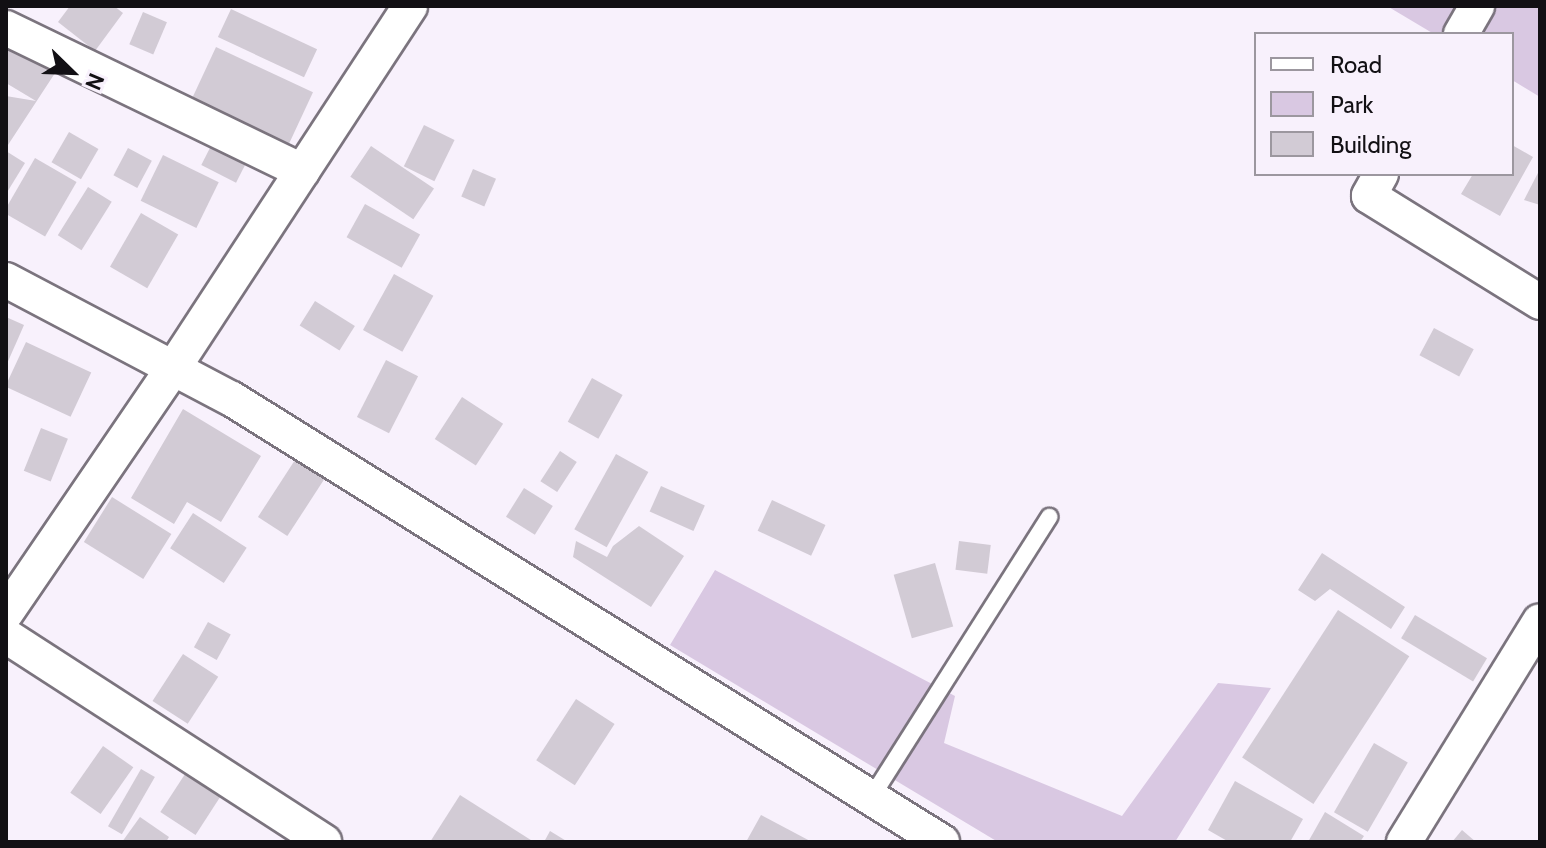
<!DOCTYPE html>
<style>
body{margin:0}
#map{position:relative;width:1546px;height:848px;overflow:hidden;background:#f8f1fc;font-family:Cabin,sans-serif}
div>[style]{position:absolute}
.green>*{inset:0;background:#d9c8e2}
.building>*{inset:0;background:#d2cbd5;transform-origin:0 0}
.roads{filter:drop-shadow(2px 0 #7b747e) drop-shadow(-2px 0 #7b747e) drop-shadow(0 2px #7b747e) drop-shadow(0 -2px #7b747e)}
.lane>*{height:16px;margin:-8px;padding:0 8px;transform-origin:8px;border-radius:8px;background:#fff}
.street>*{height:34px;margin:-17px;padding:0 17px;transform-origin:17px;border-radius:17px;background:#fff}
span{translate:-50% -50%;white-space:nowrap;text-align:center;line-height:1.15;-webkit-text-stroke:6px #f8f1fc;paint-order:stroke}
.frame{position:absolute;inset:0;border:8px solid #121014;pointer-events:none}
.legend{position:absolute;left:1254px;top:32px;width:260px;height:144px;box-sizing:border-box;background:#f8f1fc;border:2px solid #9c979f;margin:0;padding:10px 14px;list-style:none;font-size:24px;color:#121014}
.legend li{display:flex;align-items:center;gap:16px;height:40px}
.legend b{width:40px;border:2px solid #9c979f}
.north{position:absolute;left:32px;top:32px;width:80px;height:80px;-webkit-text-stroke:6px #f8f1fc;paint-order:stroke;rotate:113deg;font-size:22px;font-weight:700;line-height:32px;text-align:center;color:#121014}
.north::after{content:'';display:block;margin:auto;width:28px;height:36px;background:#121014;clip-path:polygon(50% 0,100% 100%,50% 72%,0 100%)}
</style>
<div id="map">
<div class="green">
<div style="clip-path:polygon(1387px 6px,1540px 6px,1540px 97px,1512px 80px,1512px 34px,1434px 34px)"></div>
<div style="clip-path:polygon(715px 570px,955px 696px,944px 743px,1122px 816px,1218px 683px,1271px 688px,1175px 842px,998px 842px,670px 645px)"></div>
</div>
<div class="building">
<div style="clip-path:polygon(70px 6px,114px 6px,123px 13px,95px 51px,58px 22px)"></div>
<div style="left:231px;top:9px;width:95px;height:31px;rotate:25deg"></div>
<div style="left:143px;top:12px;width:26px;height:35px;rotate:23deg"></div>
<div style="clip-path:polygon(6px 37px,57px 70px,6px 148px,6px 96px,36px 101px,6px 83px)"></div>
<div style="left:216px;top:47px;width:107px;height:57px;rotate:25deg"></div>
<div style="left:424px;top:125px;width:34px;height:46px;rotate:26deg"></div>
<div style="left:69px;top:132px;width:34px;height:35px;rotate:30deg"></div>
<div style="left:214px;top:140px;width:39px;height:28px;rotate:27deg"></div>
<div style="clip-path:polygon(1512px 145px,1533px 157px,1500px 216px,1461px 194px,1473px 174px,1512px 174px)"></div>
<div style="left:371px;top:146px;width:76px;height:37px;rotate:34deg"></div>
<div style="left:128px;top:148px;width:27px;height:31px;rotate:28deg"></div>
<div style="clip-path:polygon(6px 151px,25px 163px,6px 194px)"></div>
<div style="left:163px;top:155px;width:62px;height:51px;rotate:26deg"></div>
<div style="left:35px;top:158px;width:48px;height:63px;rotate:30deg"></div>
<div style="left:473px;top:169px;width:25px;height:30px;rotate:23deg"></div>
<div style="clip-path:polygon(1540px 169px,1540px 205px,1524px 200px)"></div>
<div style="left:88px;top:187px;width:28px;height:57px;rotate:32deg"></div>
<div style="left:365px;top:204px;width:63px;height:38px;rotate:29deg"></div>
<div style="left:141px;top:213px;width:43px;height:62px;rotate:30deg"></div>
<div style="left:394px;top:274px;width:45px;height:64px;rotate:29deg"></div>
<div style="left:315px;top:301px;width:47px;height:29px;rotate:32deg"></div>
<div style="clip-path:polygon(6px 317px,24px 325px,6px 366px)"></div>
<div style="left:1434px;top:328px;width:45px;height:31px;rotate:28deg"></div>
<div style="left:26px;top:342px;width:72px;height:49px;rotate:25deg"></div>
<div style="left:386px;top:360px;width:36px;height:64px;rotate:27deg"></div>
<div style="left:592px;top:378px;width:35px;height:50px;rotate:29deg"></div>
<div style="left:462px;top:397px;width:49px;height:50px;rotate:33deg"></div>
<div style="clip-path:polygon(183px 409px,261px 456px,221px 522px,187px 502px,174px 524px,131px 498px)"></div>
<div style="left:41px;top:428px;width:29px;height:46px;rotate:22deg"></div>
<div style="left:560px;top:451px;width:20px;height:36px;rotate:33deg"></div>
<div style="left:616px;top:454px;width:37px;height:86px;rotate:29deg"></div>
<div style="left:295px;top:460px;width:35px;height:68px;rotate:33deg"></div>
<div style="left:661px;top:486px;width:48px;height:28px;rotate:24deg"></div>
<div style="left:524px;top:488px;width:34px;height:34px;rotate:32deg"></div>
<div style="left:112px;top:497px;width:70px;height:53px;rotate:32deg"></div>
<div style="left:772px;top:500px;width:59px;height:34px;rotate:25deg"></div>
<div style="left:193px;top:513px;width:64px;height:42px;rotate:33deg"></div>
<div style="clip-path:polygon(639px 526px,684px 556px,651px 607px,573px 557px,576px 541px,607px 557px,613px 546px)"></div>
<div style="left:959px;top:541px;width:32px;height:29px;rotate:7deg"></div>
<div style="clip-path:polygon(1322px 553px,1405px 607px,1391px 629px,1330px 589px,1315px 601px,1298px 590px)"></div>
<div style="left:935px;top:563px;width:66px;height:43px;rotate:74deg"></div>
<div style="left:1338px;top:610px;width:85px;height:176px;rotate:33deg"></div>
<div style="left:1415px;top:615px;width:84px;height:27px;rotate:31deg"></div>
<div style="left:208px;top:622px;width:26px;height:29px;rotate:29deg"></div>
<div style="left:183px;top:654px;width:42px;height:56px;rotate:33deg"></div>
<div style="left:576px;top:699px;width:46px;height:73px;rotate:33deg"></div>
<div style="left:1374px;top:743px;width:39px;height:80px;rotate:30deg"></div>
<div style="left:103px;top:746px;width:37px;height:57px;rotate:35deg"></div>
<div style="left:141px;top:769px;width:16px;height:66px;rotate:30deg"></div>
<div style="left:187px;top:771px;width:42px;height:49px;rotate:33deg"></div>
<div style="clip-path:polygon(1235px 781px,1303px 819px,1290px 842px,1229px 842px,1208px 830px)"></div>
<div style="clip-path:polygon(460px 795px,534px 842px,430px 842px)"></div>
<div style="clip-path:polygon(1325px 812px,1364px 836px,1360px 842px,1308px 842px)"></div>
<div style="clip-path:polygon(761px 815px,812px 842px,746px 842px)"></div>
<div style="clip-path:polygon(140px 817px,169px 837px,166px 842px,122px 842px)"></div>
<div style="clip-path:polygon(1462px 830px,1476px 842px,1452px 842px)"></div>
<div style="clip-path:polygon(550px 831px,568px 842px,544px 842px)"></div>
</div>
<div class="roads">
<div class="lane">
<div style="left:871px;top:798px;width:333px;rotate:-57.6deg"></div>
</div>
<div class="street">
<div style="left:6px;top:28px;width:329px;rotate:25.8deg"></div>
<div style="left:1461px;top:34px;width:32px;rotate:-60deg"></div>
<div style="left:1381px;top:174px;width:25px;rotate:119deg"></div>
<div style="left:1369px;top:196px;width:201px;rotate:31.8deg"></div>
<div style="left:6px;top:280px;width:255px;rotate:27.8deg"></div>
<div style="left:232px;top:399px;width:837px;rotate:31.96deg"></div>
<div style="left:6px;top:613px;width:298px;rotate:-55.7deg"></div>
<div style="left:174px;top:367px;width:431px;rotate:-56.8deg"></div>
<div style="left:6px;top:636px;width:379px;rotate:32.9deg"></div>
<div style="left:1404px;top:842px;width:259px;rotate:-58.4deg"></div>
</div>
</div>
<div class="frame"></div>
<ul class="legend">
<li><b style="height:10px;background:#fff"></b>Road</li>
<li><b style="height:22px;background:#d9c8e2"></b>Park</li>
<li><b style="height:22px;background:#d2cbd5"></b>Building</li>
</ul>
<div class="north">N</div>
</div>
